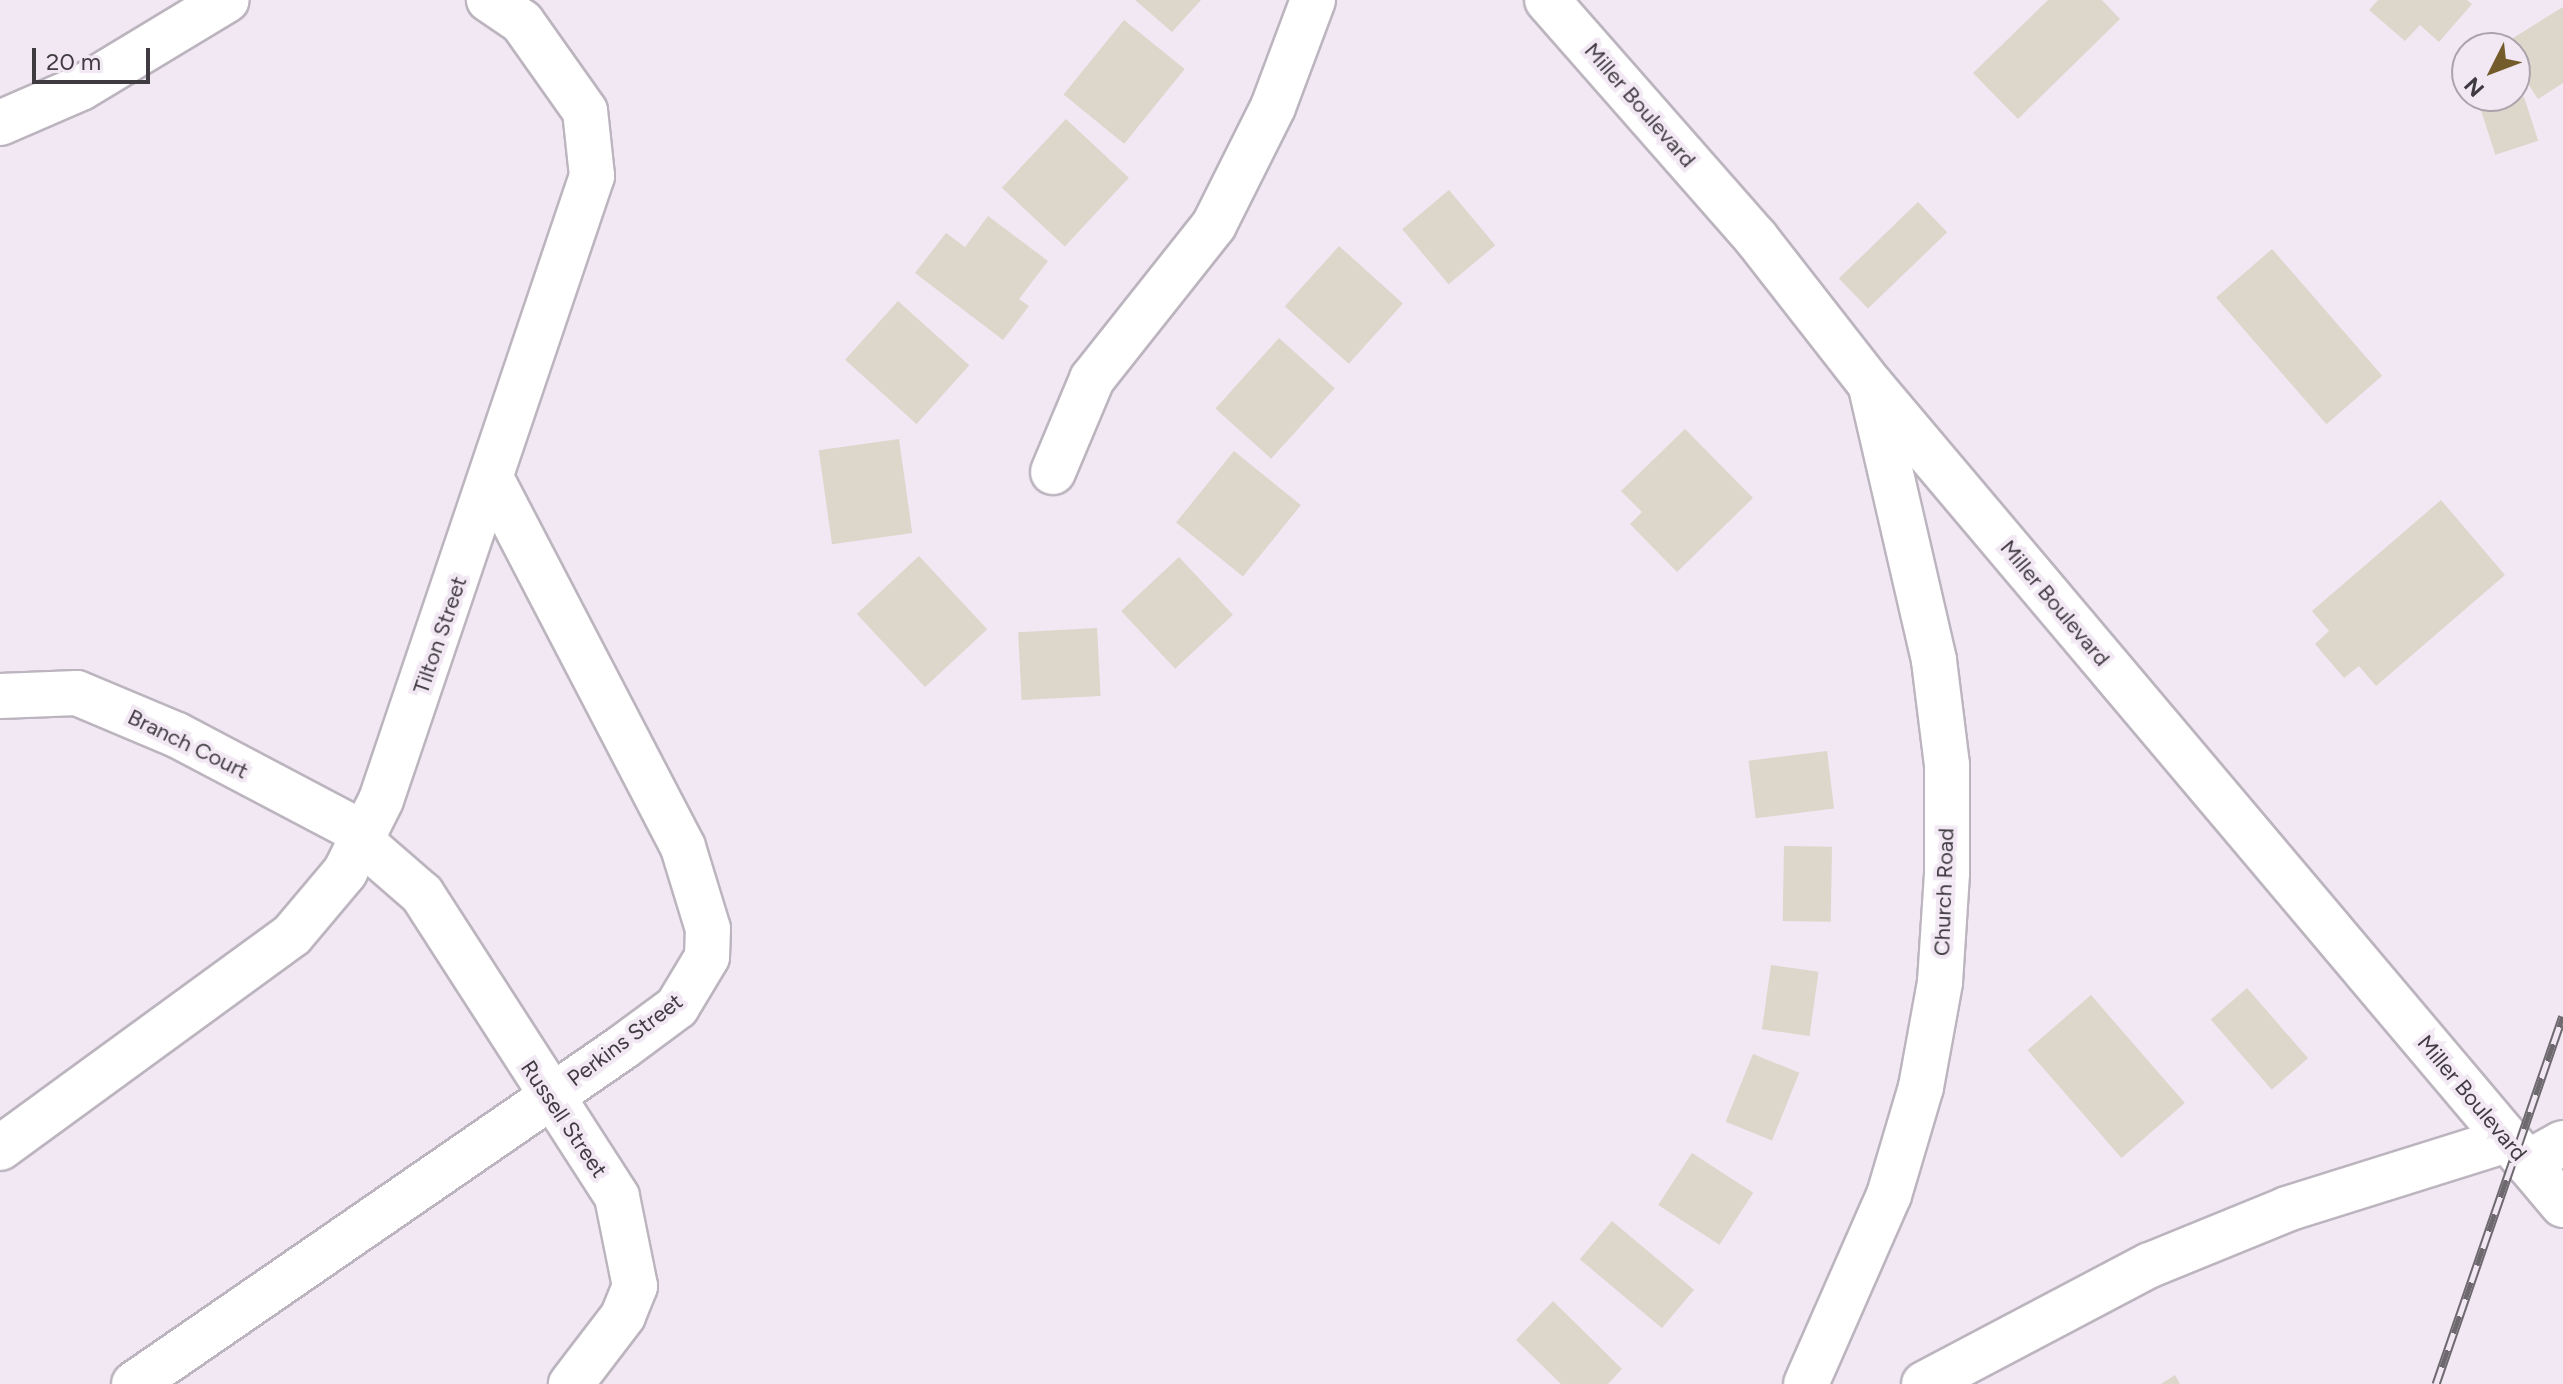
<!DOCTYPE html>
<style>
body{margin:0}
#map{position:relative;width:2563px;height:1384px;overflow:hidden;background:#f1e8f3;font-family:Figtree,sans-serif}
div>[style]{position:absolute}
.building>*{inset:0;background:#ddd6ca;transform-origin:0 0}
.roads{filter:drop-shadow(2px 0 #bcb4be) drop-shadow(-2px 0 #bcb4be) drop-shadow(0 2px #bcb4be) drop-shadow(0 -2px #bcb4be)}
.minor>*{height:44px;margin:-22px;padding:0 22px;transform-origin:22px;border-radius:22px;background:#fff}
.rail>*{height:9px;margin-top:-4.5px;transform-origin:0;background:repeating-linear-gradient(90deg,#f1e8f3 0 18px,#6e696f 0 36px);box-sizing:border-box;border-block:2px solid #6e696f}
span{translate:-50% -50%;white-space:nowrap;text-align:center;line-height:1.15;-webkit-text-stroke:8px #f1e8f3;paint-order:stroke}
.street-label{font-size:22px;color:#3f3b40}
.north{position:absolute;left:2451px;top:32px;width:80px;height:80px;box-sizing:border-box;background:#f1e8f3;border:2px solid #aaa3ab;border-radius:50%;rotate:228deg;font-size:22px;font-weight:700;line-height:32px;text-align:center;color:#3f3b40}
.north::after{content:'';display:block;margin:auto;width:28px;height:36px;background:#745b2c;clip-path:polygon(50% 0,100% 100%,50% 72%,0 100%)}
.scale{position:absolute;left:32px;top:48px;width:118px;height:36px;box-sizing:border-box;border:4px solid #3f3b40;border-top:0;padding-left:10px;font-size:24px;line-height:28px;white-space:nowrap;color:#3f3b40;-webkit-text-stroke:6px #f1e8f3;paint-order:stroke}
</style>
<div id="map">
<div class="building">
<div style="clip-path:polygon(1135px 0,1201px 0,1172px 32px)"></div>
<div style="clip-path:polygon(2048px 0,2102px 0,2120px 19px,2018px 119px,1973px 73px)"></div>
<div style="clip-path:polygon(2378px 0,2467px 0,2472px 4px,2439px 42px,2420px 25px,2405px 41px,2369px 10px)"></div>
<div style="clip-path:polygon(2563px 7px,2563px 83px,2538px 99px,2515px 64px,2515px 48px,2502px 45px)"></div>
<div style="left:1124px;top:20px;width:78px;height:96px;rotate:39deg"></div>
<div style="left:2524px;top:97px;width:46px;height:45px;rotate:72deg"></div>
<div style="left:1066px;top:119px;width:86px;height:94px;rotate:43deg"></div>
<div style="left:1449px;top:190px;width:72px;height:61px;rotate:50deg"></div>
<div style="left:1918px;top:202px;width:42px;height:110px;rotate:46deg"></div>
<div style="clip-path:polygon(988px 216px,1048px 261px,1019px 299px,1029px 306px,1003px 340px,915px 273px,946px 233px,965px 247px)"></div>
<div style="left:1339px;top:246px;width:86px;height:81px;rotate:42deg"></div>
<div style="left:2272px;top:249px;width:168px;height:74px;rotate:49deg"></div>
<div style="left:898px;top:301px;width:96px;height:79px;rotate:42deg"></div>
<div style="left:1279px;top:338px;width:75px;height:95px;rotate:42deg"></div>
<div style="clip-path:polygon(1685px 429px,1753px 498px,1677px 572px,1630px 524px,1642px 512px,1621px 491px)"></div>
<div style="left:899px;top:439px;width:95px;height:81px;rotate:82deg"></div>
<div style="left:1234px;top:451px;width:86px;height:92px;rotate:39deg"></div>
<div style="clip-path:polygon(2441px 500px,2505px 575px,2376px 686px,2359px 666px,2344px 678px,2315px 644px,2329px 631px,2312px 611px)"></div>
<div style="left:919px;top:556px;width:100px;height:85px;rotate:47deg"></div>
<div style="left:1179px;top:557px;width:79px;height:79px;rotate:47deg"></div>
<div style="left:1097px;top:628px;width:68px;height:79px;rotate:87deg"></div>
<div style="left:1827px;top:751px;width:58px;height:79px;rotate:83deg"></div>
<div style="left:1784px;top:846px;width:48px;height:75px;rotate:1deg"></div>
<div style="left:1771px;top:965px;width:48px;height:65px;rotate:8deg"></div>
<div style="left:2247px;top:988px;width:93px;height:48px;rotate:49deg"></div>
<div style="left:2091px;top:995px;width:143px;height:84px;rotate:49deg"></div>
<div style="left:1753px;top:1054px;width:50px;height:73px;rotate:22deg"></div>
<div style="left:1692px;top:1153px;width:73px;height:62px;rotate:33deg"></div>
<div style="left:1612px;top:1221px;width:107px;height:50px;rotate:40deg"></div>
<div style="clip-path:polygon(1553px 1301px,1622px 1369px,1608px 1384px,1561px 1384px,1516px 1340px)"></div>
<div style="clip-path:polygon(2175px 1375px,2180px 1384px,2161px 1384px)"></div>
</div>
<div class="roads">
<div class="minor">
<div style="left:1547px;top:0;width:317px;rotate:48.7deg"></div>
<div style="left:1756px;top:238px;width:187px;rotate:52deg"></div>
<div style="left:1871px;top:385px;width:1073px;rotate:49.84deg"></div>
<div style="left:0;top:123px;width:88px;rotate:-23.4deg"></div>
<div style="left:81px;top:88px;width:170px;rotate:-31.1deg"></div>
<div style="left:1053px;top:472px;width:101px;rotate:-67.2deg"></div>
<div style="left:1092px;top:379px;width:196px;rotate:-51.6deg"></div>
<div style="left:1214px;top:225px;width:132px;rotate:-63.4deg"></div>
<div style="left:1273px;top:107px;width:114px;rotate:-69.5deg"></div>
<div style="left:0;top:696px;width:77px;rotate:-2.2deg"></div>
<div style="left:77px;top:693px;width:108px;rotate:22.8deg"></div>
<div style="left:177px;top:735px;width:212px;rotate:27.8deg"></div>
<div style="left:365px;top:834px;width:15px;rotate:74deg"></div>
<div style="left:369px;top:848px;width:70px;rotate:41deg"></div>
<div style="left:422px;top:894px;width:360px;rotate:57.2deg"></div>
<div style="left:617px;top:1197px;width:91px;rotate:78.6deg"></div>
<div style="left:635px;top:1286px;width:32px;rotate:112deg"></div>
<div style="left:623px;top:1316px;width:86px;rotate:127.4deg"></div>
<div style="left:0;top:1148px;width:361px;rotate:-36.1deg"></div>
<div style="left:292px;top:935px;width:82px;rotate:-49.9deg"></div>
<div style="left:345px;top:872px;width:80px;rotate:-63.4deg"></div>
<div style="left:381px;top:800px;width:659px;rotate:-71.32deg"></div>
<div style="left:592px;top:176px;width:65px;rotate:-96.1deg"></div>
<div style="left:585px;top:111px;width:109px;rotate:-125.3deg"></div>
<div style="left:522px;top:22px;width:40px;rotate:-146deg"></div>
<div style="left:2527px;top:1163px;width:41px;rotate:-29.1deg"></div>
<div style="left:134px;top:1384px;width:594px;rotate:-34.57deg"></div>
<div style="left:623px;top:1047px;width:67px;rotate:-36.5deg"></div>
<div style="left:677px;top:1007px;width:58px;rotate:-59deg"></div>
<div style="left:707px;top:957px;width:28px;rotate:-88deg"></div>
<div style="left:708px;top:929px;width:86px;rotate:-107deg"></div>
<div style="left:683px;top:847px;width:414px;rotate:-117.5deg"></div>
<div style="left:1806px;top:1384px;width:206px;rotate:-66.3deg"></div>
<div style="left:1889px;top:1195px;width:113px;rotate:-73.5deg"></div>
<div style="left:1921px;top:1087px;width:107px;rotate:-79.7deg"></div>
<div style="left:1940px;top:982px;width:109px;rotate:-86.3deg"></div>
<div style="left:1947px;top:873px;width:108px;rotate:-90deg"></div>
<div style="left:1947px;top:765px;width:106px;rotate:-97.1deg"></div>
<div style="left:1934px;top:660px;width:280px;rotate:-103deg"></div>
<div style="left:1924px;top:1384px;width:255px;rotate:-27.8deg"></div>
<div style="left:2150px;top:1265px;width:148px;rotate:-22.2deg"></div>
<div style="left:2287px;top:1209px;width:231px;rotate:-17.4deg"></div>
</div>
</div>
<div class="rail">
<div style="left:2436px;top:1384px;width:389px;rotate:-71deg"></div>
</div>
<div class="street-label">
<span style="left:1640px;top:105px;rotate:49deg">Miller Boulevard</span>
<span style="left:2055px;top:603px;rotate:50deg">Miller Boulevard</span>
<span style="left:440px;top:635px;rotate:-71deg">Tilton Street</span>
<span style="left:188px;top:744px;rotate:26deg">Branch Court</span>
<span style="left:1944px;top:892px;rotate:-88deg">Church Road</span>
<span style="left:625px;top:1040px;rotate:-37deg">Perkins Street</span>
<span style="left:2472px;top:1098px;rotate:50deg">Miller Boulevard</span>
<span style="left:564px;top:1119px;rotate:56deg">Russell Street</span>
</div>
<div class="north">N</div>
<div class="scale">20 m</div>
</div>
